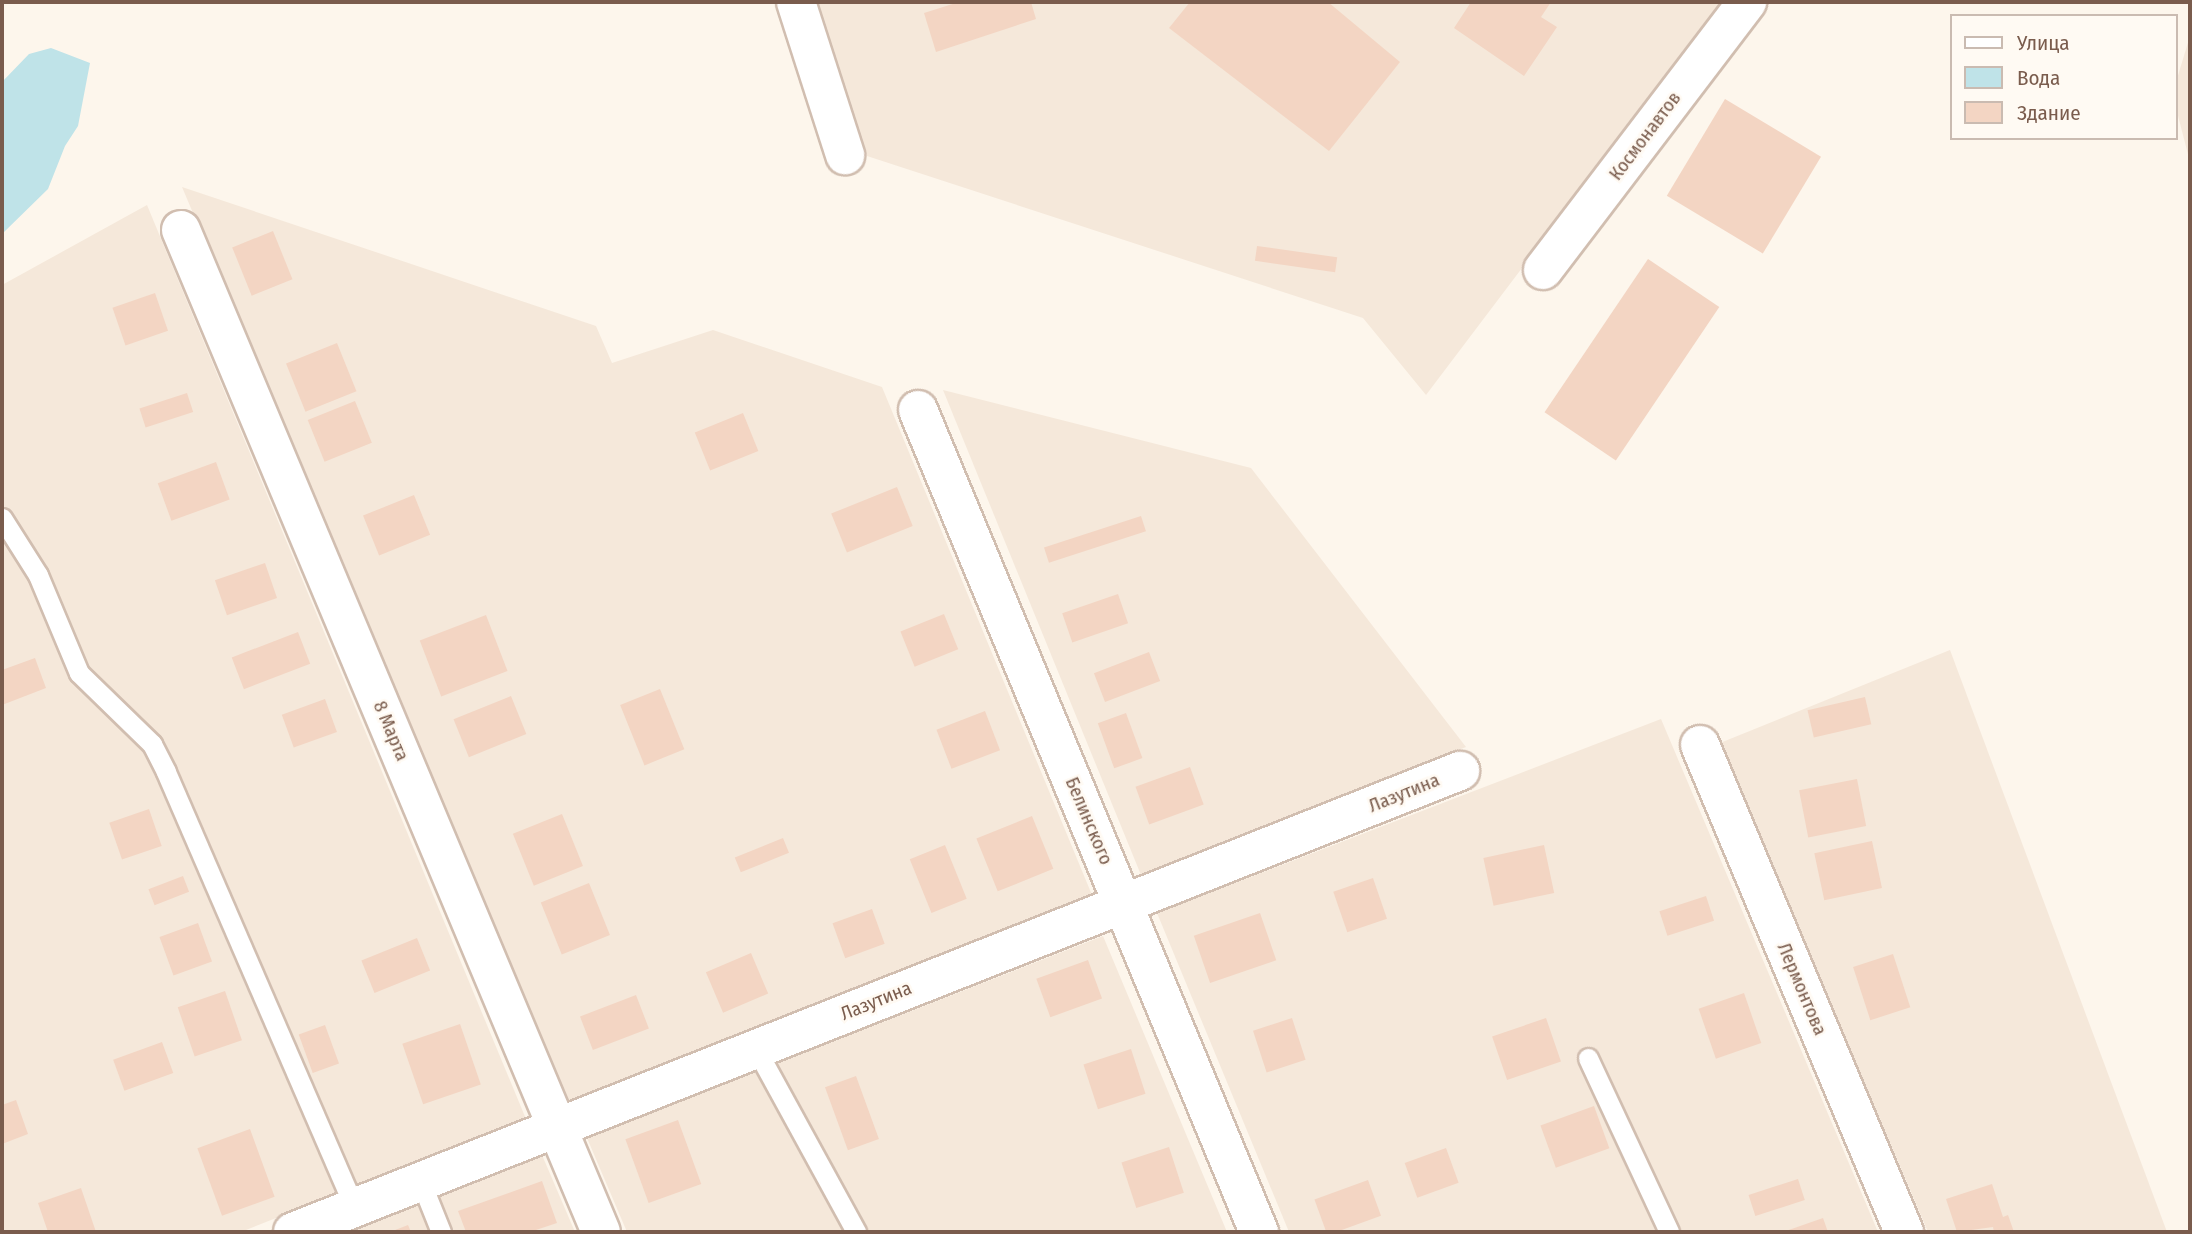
<!DOCTYPE html>
<meta charset="utf-8">
<style>
body{margin:0}
#map{position:relative;width:2192px;height:1234px;overflow:hidden;background:#fdf6ec;font-family:"Fira Sans Condensed",sans-serif}
div>[style]{position:absolute}
.residential>*{inset:0;background:#f5e8da}
.water>*{inset:0;background:#bfe3e8}
.building>*{inset:0;background:#f3d5c3;transform-origin:0 0}
.roads{filter:drop-shadow(2px 0 #d1beb0) drop-shadow(-2px 0 #d1beb0) drop-shadow(0 2px #d1beb0) drop-shadow(0 -2px #d1beb0)}
.lane>*{height:19px;margin:-9.5px;padding:0 9.5px;transform-origin:9.5px;border-radius:9.5px;background:#fff}
.street>*{height:38px;margin:-19px;padding:0 19px;transform-origin:19px;border-radius:19px;background:#fff}
span{translate:-50% -50%;white-space:nowrap;text-align:center;line-height:1.15;-webkit-text-stroke:5px #fffaf3;paint-order:stroke}
.street-label{font-size:19px;color:#7a5c4d}
.frame{position:absolute;inset:0;border:4px solid #7a5c4d;pointer-events:none}
.legend{position:absolute;left:1950px;top:14px;width:228px;height:126px;box-sizing:border-box;background:#fffaf3;border:2px solid #cabbb1;margin:0;padding:9px 12px;list-style:none;font-size:21px;color:#7a5c4d}
.legend li{display:flex;align-items:center;gap:14px;height:35px}
.legend b{width:35px;border:2px solid #cabbb1}
</style>
<div id="map">
<div class="residential">
<div style="clip-path:polygon(814px 2px,1723px 2px,1426px 395px,1363px 318px,867px 156px)"></div>
<div style="clip-path:polygon(2190px 36px,2190px 162px,2176px 108px,2176px 82px)"></div>
<div style="clip-path:polygon(182px 187px,596px 326px,612px 363px,713px 330px,882px 387px,1092px 895px,570px 1106px)"></div>
<div style="clip-path:polygon(147px 205px,526px 1119px,241px 1232px,2px 1232px,2px 285px)"></div>
<div style="clip-path:polygon(943px 390px,1251px 468px,1466px 747px,1141px 875px)"></div>
<div style="clip-path:polygon(1950px 650px,2167px 1232px,1928px 1232px,1720px 743px)"></div>
<div style="clip-path:polygon(1661px 719px,1878px 1232px,1289px 1232px,1157px 913px)"></div>
<div style="clip-path:polygon(1103px 936px,1227px 1232px,627px 1232px,587px 1138px)"></div>
<div style="clip-path:polygon(542px 1155px,575px 1232px,348px 1232px)"></div>
</div>
<div class="water">
<div style="clip-path:polygon(51px 48px,90px 63px,78px 126px,65px 146px,48px 189px,2px 234px,2px 82px,29px 54px)"></div>
</div>
<div class="building">
<div style="clip-path:polygon(959px 2px,1031px 2px,1036px 19px,936px 52px,924px 13px)"></div>
<div style="clip-path:polygon(1190px 2px,1328px 2px,1400px 62px,1329px 151px,1169px 28px)"></div>
<div style="clip-path:polygon(1471px 2px,1551px 2px,1541px 17px,1557px 27px,1524px 76px,1454px 28px)"></div>
<div style="left:1725px;top:99px;width:112px;height:113px;rotate:31deg"></div>
<div style="left:273px;top:231px;width:52px;height:44px;rotate:68deg"></div>
<div style="left:1257px;top:246px;width:81px;height:15px;rotate:8deg"></div>
<div style="left:1648px;top:259px;width:86px;height:185px;rotate:34deg"></div>
<div style="left:155px;top:293px;width:40px;height:45px;rotate:71deg"></div>
<div style="left:337px;top:343px;width:52px;height:55px;rotate:68deg"></div>
<div style="left:187px;top:393px;width:20px;height:50px;rotate:72deg"></div>
<div style="left:355px;top:401px;width:45px;height:51px;rotate:68deg"></div>
<div style="left:743px;top:413px;width:41px;height:52px;rotate:68deg"></div>
<div style="left:216px;top:462px;width:40px;height:62px;rotate:70deg"></div>
<div style="left:897px;top:487px;width:42px;height:71px;rotate:68deg"></div>
<div style="left:414px;top:495px;width:43px;height:55px;rotate:68deg"></div>
<div style="left:1141px;top:516px;width:16px;height:102px;rotate:72deg"></div>
<div style="left:265px;top:563px;width:37px;height:53px;rotate:71deg"></div>
<div style="left:1118px;top:594px;width:31px;height:59px;rotate:71deg"></div>
<div style="left:944px;top:614px;width:38px;height:47px;rotate:68deg"></div>
<div style="left:486px;top:615px;width:60px;height:71px;rotate:69deg"></div>
<div style="left:298px;top:632px;width:34px;height:71px;rotate:69deg"></div>
<div style="left:1149px;top:652px;width:31px;height:59px;rotate:69deg"></div>
<div style="clip-path:polygon(35px 658px,46px 688px,2px 705px,2px 670px)"></div>
<div style="left:660px;top:689px;width:65px;height:43px;rotate:68deg"></div>
<div style="left:511px;top:696px;width:41px;height:62px;rotate:68deg"></div>
<div style="left:1865px;top:697px;width:28px;height:59px;rotate:77deg"></div>
<div style="left:325px;top:699px;width:35px;height:46px;rotate:70deg"></div>
<div style="left:985px;top:711px;width:42px;height:52px;rotate:69deg"></div>
<div style="left:1126px;top:713px;width:48px;height:30px;rotate:70deg"></div>
<div style="left:1190px;top:767px;width:40px;height:58px;rotate:70deg"></div>
<div style="left:1857px;top:779px;width:48px;height:59px;rotate:79deg"></div>
<div style="left:149px;top:809px;width:39px;height:42px;rotate:71deg"></div>
<div style="left:562px;top:814px;width:56px;height:53px;rotate:68deg"></div>
<div style="left:1032px;top:816px;width:57px;height:60px;rotate:68deg"></div>
<div style="left:783px;top:838px;width:16px;height:52px;rotate:68deg"></div>
<div style="left:1872px;top:841px;width:48px;height:59px;rotate:78deg"></div>
<div style="left:945px;top:845px;width:58px;height:38px;rotate:68deg"></div>
<div style="left:1544px;top:845px;width:49px;height:62px;rotate:78deg"></div>
<div style="left:183px;top:876px;width:17px;height:37px;rotate:69deg"></div>
<div style="left:1373px;top:878px;width:43px;height:42px;rotate:71deg"></div>
<div style="left:589px;top:883px;width:56px;height:52px;rotate:68deg"></div>
<div style="left:1706px;top:896px;width:26px;height:49px;rotate:72deg"></div>
<div style="left:872px;top:909px;width:37px;height:42px;rotate:70deg"></div>
<div style="left:1260px;top:913px;width:50px;height:70px;rotate:71deg"></div>
<div style="left:198px;top:923px;width:41px;height:41px;rotate:70deg"></div>
<div style="left:417px;top:938px;width:35px;height:60px;rotate:68deg"></div>
<div style="left:751px;top:953px;width:44px;height:49px;rotate:67deg"></div>
<div style="left:1893px;top:954px;width:56px;height:42px;rotate:72deg"></div>
<div style="left:1088px;top:960px;width:41px;height:55px;rotate:70deg"></div>
<div style="left:225px;top:991px;width:52px;height:50px;rotate:71deg"></div>
<div style="left:1744px;top:993px;width:53px;height:48px;rotate:71deg"></div>
<div style="left:636px;top:995px;width:36px;height:60px;rotate:69deg"></div>
<div style="left:1292px;top:1018px;width:44px;height:41px;rotate:72deg"></div>
<div style="left:1546px;top:1018px;width:46px;height:57px;rotate:71deg"></div>
<div style="left:460px;top:1024px;width:64px;height:61px;rotate:71deg"></div>
<div style="left:325px;top:1025px;width:41px;height:28px;rotate:70deg"></div>
<div style="left:162px;top:1042px;width:33px;height:52px;rotate:70deg"></div>
<div style="left:1131px;top:1049px;width:47px;height:50px;rotate:72deg"></div>
<div style="left:856px;top:1076px;width:67px;height:33px;rotate:70deg"></div>
<div style="clip-path:polygon(16px 1100px,28px 1134px,2px 1144px,2px 1105px)"></div>
<div style="left:1594px;top:1106px;width:45px;height:57px;rotate:70deg"></div>
<div style="left:678px;top:1120px;width:68px;height:56px;rotate:70deg"></div>
<div style="left:250px;top:1129px;width:72px;height:56px;rotate:70deg"></div>
<div style="left:1169px;top:1147px;width:48px;height:50px;rotate:72deg"></div>
<div style="left:1446px;top:1148px;width:37px;height:44px;rotate:70deg"></div>
<div style="left:1798px;top:1179px;width:22px;height:52px;rotate:72deg"></div>
<div style="left:1368px;top:1180px;width:38px;height:57px;rotate:70deg"></div>
<div style="clip-path:polygon(542px 1181px,557px 1223px,530px 1232px,466px 1232px,458px 1211px)"></div>
<div style="clip-path:polygon(1992px 1184px,2003px 1217px,2008px 1215px,2014px 1232px,1994px 1232px,1993px 1227px,1957px 1232px,1946px 1199px)"></div>
<div style="clip-path:polygon(81px 1188px,96px 1232px,48px 1232px,38px 1203px)"></div>
<div style="clip-path:polygon(1823px 1218px,1828px 1232px,1783px 1232px)"></div>
<div style="clip-path:polygon(408px 1225px,411px 1232px,390px 1232px)"></div>
</div>
<div class="roads">
<div class="lane">
<div style="left:2px;top:518px;width:67px;rotate:57.7deg"></div>
<div style="left:38px;top:575px;width:106px;rotate:67.3deg"></div>
<div style="left:79px;top:673px;width:102px;rotate:44.2deg"></div>
<div style="left:152px;top:744px;width:31px;rotate:63deg"></div>
<div style="left:166px;top:772px;width:475px;rotate:66.6deg"></div>
<div style="left:756px;top:1049px;width:209px;rotate:61.3deg"></div>
<div style="left:1588px;top:1058px;width:192px;rotate:65deg"></div>
<div style="left:421px;top:1182px;width:54px;rotate:68.2deg"></div>
</div>
<div class="street">
<div style="left:796px;top:2px;width:161px;rotate:72.2deg"></div>
<div style="left:181px;top:230px;width:1086px;rotate:67.26deg"></div>
<div style="left:1543px;top:270px;width:337px;rotate:-52.7deg"></div>
<div style="left:918px;top:410px;width:890px;rotate:67.47deg"></div>
<div style="left:1700px;top:745px;width:528px;rotate:67.27deg"></div>
<div style="left:293px;top:1232px;width:1255px;rotate:-21.56deg"></div>
</div>
</div>
<div class="street-label">
<span style="left:1645px;top:136px;rotate:-53deg">Космонавтов</span>
<span style="left:391px;top:731px;rotate:67deg">8 Марта</span>
<span style="left:1404px;top:793px;rotate:-22deg">Лазутина</span>
<span style="left:1089px;top:821px;rotate:67deg">Белинского</span>
<span style="left:1802px;top:989px;rotate:67deg">Лермонтова</span>
<span style="left:876px;top:1001px;rotate:-22deg">Лазутина</span>
</div>
<div class="frame"></div>
<ul class="legend">
<li><b style="height:9px;background:#fff"></b>Улица</li>
<li><b style="height:19px;background:#bfe3e8"></b>Вода</li>
<li><b style="height:19px;background:#f3d5c3"></b>Здание</li>
</ul>
</div>
